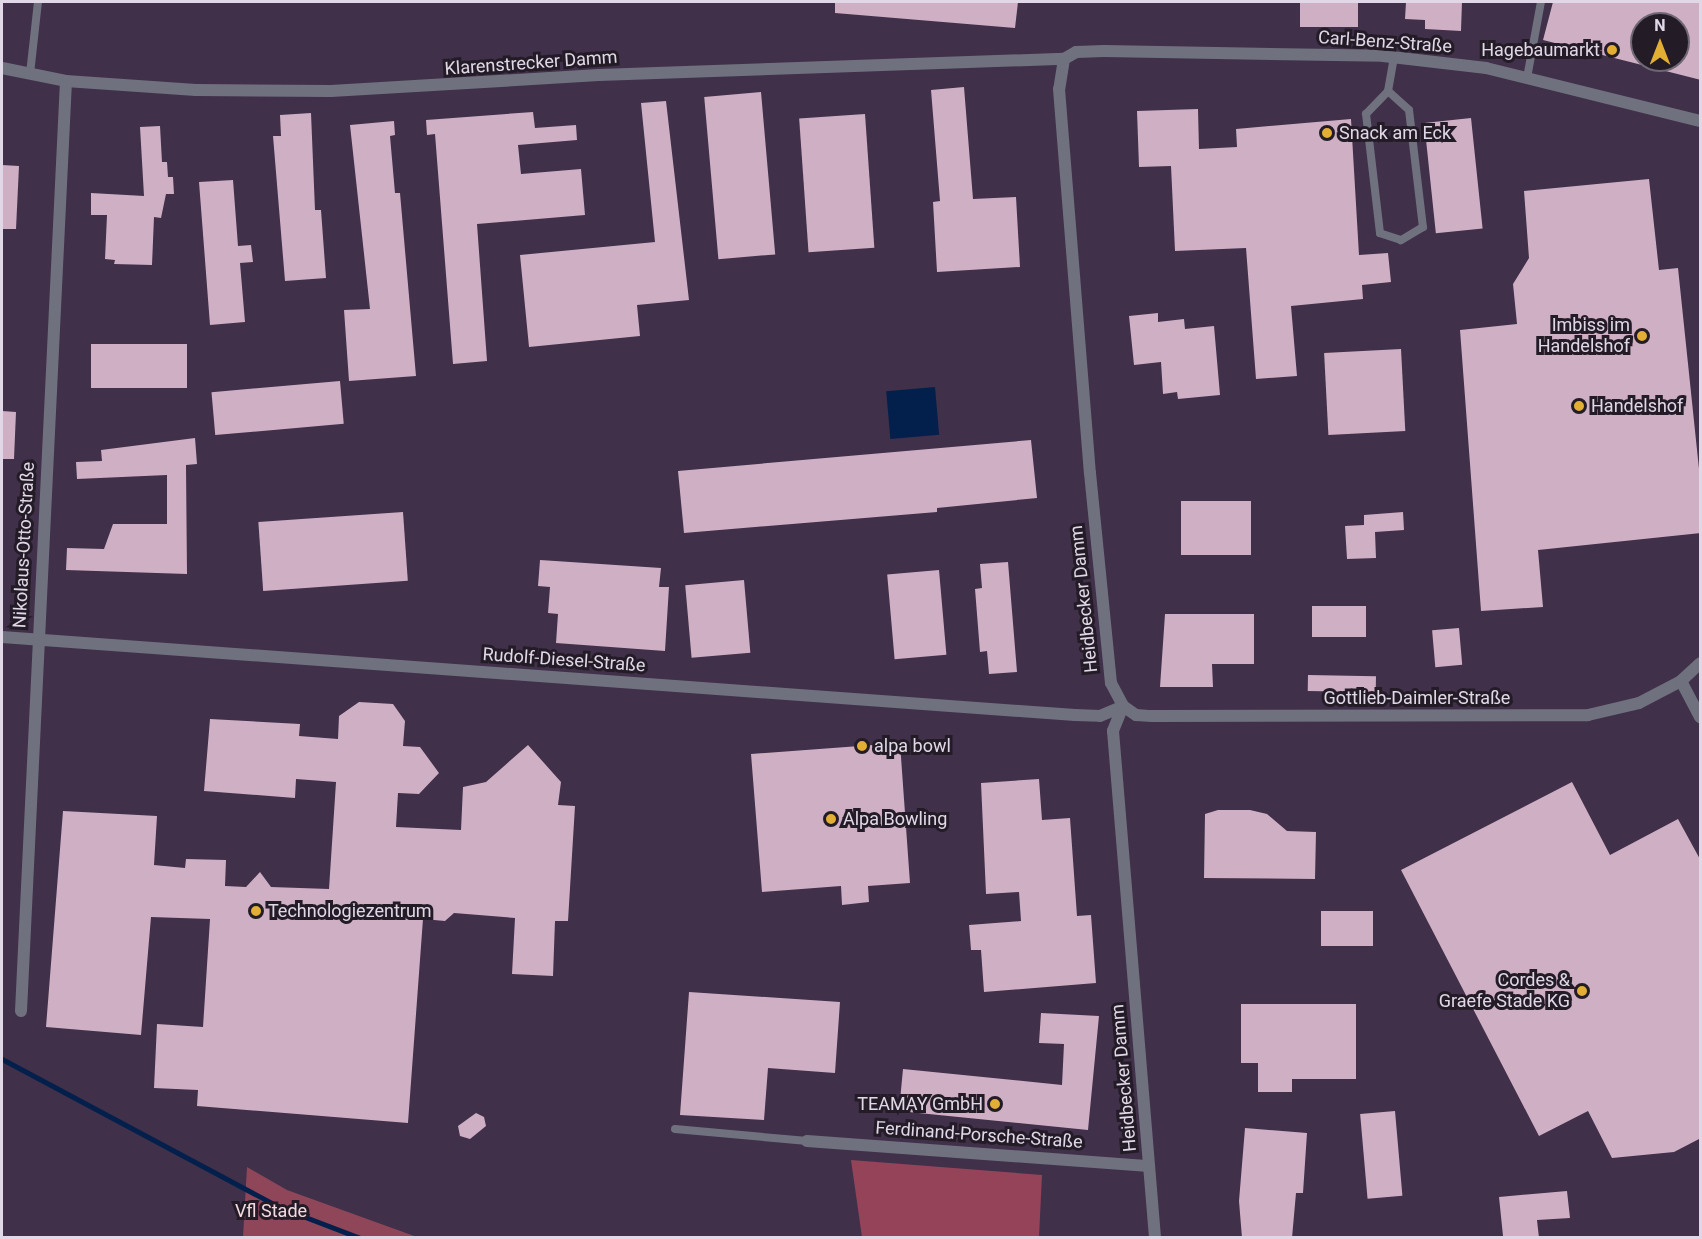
<!DOCTYPE html>
<meta charset="utf-8">
<style>
body{margin:0}
#map{position:relative;width:1702px;height:1239px;overflow:hidden;background:#40304a;font-family:Roboto,sans-serif}
div>[style]{position:absolute}
.green>*{inset:0;background:#8f4659}
.forest>*{inset:0;background:#944359}
.water>*{inset:0;background:#03204c;transform-origin:0 0}
.stream>*{height:5px;margin:-2.5px;padding:0 2.5px;transform-origin:2.5px;border-radius:2.5px;background:#03204c}
.building>*{inset:0;background:#cfafc4;transform-origin:0 0}
.lane>*{height:8px;margin:-4px;padding:0 4px;transform-origin:4px;border-radius:4px;background:#70717e}
.street>*{height:12px;margin:-6px;padding:0 6px;transform-origin:6px;border-radius:6px;background:#70717e}
.dots>*{width:16px;height:16px;translate:-50% -50%;box-sizing:border-box;border:3px solid #231c27;border-radius:50%}
span{translate:-50% -50%;white-space:nowrap;text-align:center;line-height:1.15;-webkit-text-stroke:6px #231c27;paint-order:stroke}
.street-label{font-size:18px;color:#e1d8e7}
.poi-label{font-size:18px;color:#e1d8e7}
.right{translate:-100% -50%;text-align:right}
.left{translate:0 -50%;text-align:left}
.park-label{font-size:18px;color:#f3dadf}
.frame{position:absolute;inset:0;border:3px solid #e1d8e7;pointer-events:none}
.north{position:absolute;left:1630px;top:12px;width:60px;height:60px;box-sizing:border-box;background:#231c27;border:2px solid #6f6774;border-radius:50%;rotate:0deg;font-size:16px;font-weight:700;line-height:24px;text-align:center;color:#e1d8e7}
.north::after{content:'';display:block;margin:auto;width:21px;height:27px;background:#e2af34;clip-path:polygon(50% 0,100% 100%,50% 72%,0 100%)}
</style>
<div id="map">
<div class="green">
<div style="clip-path:polygon(247px 1167px,287px 1190px,417px 1237px,243px 1237px)"></div>
</div>
<div class="forest">
<div style="clip-path:polygon(851px 1160px,1042px 1175px,1039px 1237px,862px 1237px)"></div>
</div>
<div class="water">
<div style="left:935px;top:387px;width:48px;height:49px;rotate:85deg"></div>
</div>
<div class="stream">
<div style="left:2px;top:1059px;width:314px;rotate:28.1deg"></div>
<div style="left:279px;top:1207px;width:87px;rotate:20.9deg"></div>
</div>
<div class="building">
<div style="clip-path:polygon(835px 2px,1018px 2px,1015px 28px,835px 13px)"></div>
<div style="left:1300px;top:2px;width:58px;height:25px"></div>
<div style="clip-path:polygon(1406px 2px,1462px 2px,1461px 31px,1425px 29px,1425px 20px,1405px 19px)"></div>
<div style="clip-path:polygon(1553px 2px,1701px 2px,1701px 80px,1642px 65px,1643px 60px,1678px 60px,1678px 24px,1642px 24px,1642px 65px,1543px 40px)"></div>
<div style="clip-path:polygon(964px 87px,973px 199px,1016px 197px,1020px 267px,937px 272px,933px 202px,940px 201px,931px 90px)"></div>
<div style="left:761px;top:92px;width:163px;height:57px;rotate:85deg"></div>
<div style="clip-path:polygon(666px 101px,689px 300px,637px 305px,640px 336px,529px 347px,520px 255px,655px 242px,641px 103px)"></div>
<div style="clip-path:polygon(1198px 109px,1199px 149px,1237px 147px,1236px 129px,1351px 119px,1359px 255px,1388px 253px,1391px 282px,1362px 285px,1363px 299px,1291px 306px,1297px 376px,1256px 379px,1246px 248px,1175px 251px,1171px 166px,1139px 167px,1137px 111px)"></div>
<div style="clip-path:polygon(533px 112px,535px 128px,576px 125px,577px 140px,518px 145px,521px 174px,581px 169px,585px 215px,477px 224px,487px 361px,453px 364px,435px 134px,427px 135px,426px 120px)"></div>
<div style="clip-path:polygon(311px 113px,315px 210px,321px 210px,326px 278px,285px 281px,273px 136px,281px 136px,280px 115px)"></div>
<div style="left:865px;top:114px;width:134px;height:66px;rotate:86deg"></div>
<div style="left:1471px;top:118px;width:111px;height:47px;rotate:84deg"></div>
<div style="clip-path:polygon(394px 121px,395px 135px,390px 136px,395px 193px,400px 193px,416px 376px,349px 381px,344px 310px,370px 309px,350px 125px)"></div>
<div style="clip-path:polygon(160px 126px,162px 162px,167px 162px,168px 177px,173px 177px,174px 194px,166px 194px,161px 218px,154px 217px,152px 265px,114px 264px,115px 260px,105px 259px,107px 215px,91px 215px,91px 193px,144px 196px,140px 127px)"></div>
<div style="clip-path:polygon(2px 165px,19px 166px,16px 229px,2px 229px)"></div>
<div style="clip-path:polygon(1649px 179px,1659px 270px,1678px 268px,1701px 488px,1701px 533px,1538px 550px,1543px 607px,1481px 611px,1460px 330px,1517px 324px,1513px 284px,1529px 258px,1524px 191px)"></div>
<div style="clip-path:polygon(233px 180px,238px 246px,251px 245px,253px 262px,240px 263px,245px 322px,210px 325px,199px 182px)"></div>
<div style="clip-path:polygon(1158px 313px,1158px 322px,1184px 319px,1185px 329px,1214px 326px,1220px 395px,1178px 399px,1177px 392px,1163px 394px,1161px 362px,1134px 365px,1129px 316px)"></div>
<div style="left:187px;top:344px;width:44px;height:96px;rotate:90deg"></div>
<div style="left:1401px;top:349px;width:82px;height:77px;rotate:87deg"></div>
<div style="left:340px;top:381px;width:43px;height:129px;rotate:85deg"></div>
<div style="clip-path:polygon(2px 411px,16px 412px,14px 459px,2px 459px)"></div>
<div style="clip-path:polygon(195px 438px,197px 464px,186px 465px,187px 574px,66px 570px,67px 548px,104px 549px,113px 524px,167px 524px,167px 475px,77px 479px,76px 462px,102px 461px,101px 450px)"></div>
<div style="clip-path:polygon(1031px 440px,1037px 498px,937px 508px,937px 512px,684px 533px,678px 471px)"></div>
<div style="left:1181px;top:501px;width:70px;height:54px"></div>
<div style="left:403px;top:512px;width:69px;height:145px;rotate:86deg"></div>
<div style="clip-path:polygon(1403px 512px,1404px 530px,1375px 532px,1376px 558px,1347px 559px,1345px 526px,1364px 525px,1364px 515px)"></div>
<div style="clip-path:polygon(540px 560px,661px 568px,659px 587px,669px 587px,665px 651px,556px 643px,558px 614px,548px 613px,550px 587px,538px 586px)"></div>
<div style="clip-path:polygon(1008px 562px,1017px 672px,989px 674px,987px 651px,980px 652px,975px 589px,982px 588px,980px 564px)"></div>
<div style="left:939px;top:570px;width:85px;height:52px;rotate:85deg"></div>
<div style="left:744px;top:580px;width:73px;height:59px;rotate:85deg"></div>
<div style="left:1312px;top:606px;width:54px;height:31px"></div>
<div style="clip-path:polygon(1165px 614px,1254px 614px,1254px 664px,1212px 664px,1213px 687px,1160px 687px)"></div>
<div style="left:1459px;top:628px;width:37px;height:27px;rotate:85deg"></div>
<div style="left:1308px;top:675px;width:68px;height:16px;rotate:1deg"></div>
<div style="clip-path:polygon(359px 702px,393px 704px,405px 721px,403px 746px,420px 747px,439px 773px,419px 794px,398px 793px,396px 827px,461px 830px,463px 787px,486px 782px,528px 745px,561px 782px,558px 805px,575px 806px,568px 921px,555px 921px,553px 976px,512px 974px,515px 918px,454px 913px,445px 921px,423px 919px,408px 1123px,197px 1106px,198px 1090px,154px 1088px,157px 1024px,203px 1027px,210px 919px,151px 917px,141px 1035px,46px 1027px,63px 811px,157px 816px,154px 865px,185px 868px,186px 859px,226px 860px,225px 886px,246px 887px,260px 872px,271px 887px,329px 889px,336px 782px,296px 779px,295px 798px,204px 791px,210px 719px,300px 724px,299px 736px,338px 739px,339px 716px)"></div>
<div style="clip-path:polygon(900px 743px,910px 883px,868px 886px,869px 902px,842px 905px,841px 886px,762px 892px,751px 754px)"></div>
<div style="clip-path:polygon(1039px 779px,1042px 820px,1070px 818px,1077px 916px,1091px 915px,1096px 983px,984px 992px,981px 950px,971px 950px,969px 925px,1021px 921px,1019px 892px,986px 894px,981px 783px)"></div>
<div style="clip-path:polygon(1572px 782px,1610px 855px,1678px 819px,1701px 861px,1701px 1138px,1674px 1152px,1612px 1158px,1588px 1111px,1539px 1136px,1401px 870px)"></div>
<div style="clip-path:polygon(1218px 810px,1250px 810px,1267px 814px,1287px 831px,1316px 832px,1315px 879px,1204px 878px,1205px 814px)"></div>
<div style="left:1321px;top:911px;width:52px;height:35px"></div>
<div style="clip-path:polygon(689px 992px,840px 1002px,835px 1073px,768px 1068px,764px 1120px,680px 1115px)"></div>
<div style="clip-path:polygon(1241px 1004px,1356px 1004px,1356px 1079px,1292px 1079px,1292px 1092px,1258px 1092px,1258px 1063px,1241px 1063px)"></div>
<div style="clip-path:polygon(1041px 1013px,1099px 1016px,1088px 1130px,899px 1111px,903px 1069px,1062px 1085px,1064px 1044px,1039px 1043px)"></div>
<div style="left:1395px;top:1111px;width:85px;height:35px;rotate:85deg"></div>
<div style="clip-path:polygon(476px 1113px,484px 1117px,486px 1126px,470px 1139px,460px 1136px,458px 1126px)"></div>
<div style="clip-path:polygon(1245px 1128px,1307px 1133px,1303px 1193px,1296px 1193px,1292px 1238px,1242px 1238px,1239px 1201px)"></div>
<div style="clip-path:polygon(1567px 1191px,1570px 1218px,1537px 1220px,1539px 1238px,1503px 1236px,1499px 1197px)"></div>
</div>
<div class="lane">
<div style="left:30px;top:74px;width:72px;rotate:-83.7deg"></div>
<div style="left:1527px;top:78px;width:77px;rotate:-79.6deg"></div>
<div style="left:1388px;top:91px;width:28px;rotate:42deg"></div>
<div style="left:1409px;top:110px;width:118px;rotate:83.2deg"></div>
<div style="left:1423px;top:227px;width:26px;rotate:149deg"></div>
<div style="left:1401px;top:240px;width:22px;rotate:-162deg"></div>
<div style="left:1380px;top:233px;width:120px;rotate:-96.7deg"></div>
<div style="left:1366px;top:114px;width:32px;rotate:-46deg"></div>
<div style="left:1388px;top:91px;width:35px;rotate:-80deg"></div>
<div style="left:675px;top:1129px;width:133px;rotate:5.2deg"></div>
</div>
<div class="street">
<div style="left:1064px;top:59px;width:30px;rotate:99deg"></div>
<div style="left:1059px;top:89px;width:385px;rotate:85.4deg"></div>
<div style="left:1090px;top:473px;width:211px;rotate:84.3deg"></div>
<div style="left:1111px;top:683px;width:26px;rotate:62deg"></div>
<div style="left:1123px;top:706px;width:16px;rotate:35deg"></div>
<div style="left:1136px;top:715px;width:16px;rotate:4deg"></div>
<div style="left:1152px;top:716px;width:436px;rotate:-0.1deg"></div>
<div style="left:1588px;top:715px;width:52px;rotate:-13.2deg"></div>
<div style="left:1639px;top:703px;width:47px;rotate:-27.6deg"></div>
<div style="left:1681px;top:681px;width:26px;rotate:-43deg"></div>
<div style="left:1064px;top:59px;width:14px;rotate:-30deg"></div>
<div style="left:1076px;top:52px;width:28px;rotate:-2deg"></div>
<div style="left:1104px;top:51px;width:279px;rotate:1deg"></div>
<div style="left:1383px;top:56px;width:104px;rotate:6.6deg"></div>
<div style="left:1486px;top:68px;width:220px;rotate:13.9deg"></div>
<div style="left:2px;top:68px;width:65px;rotate:11.5deg"></div>
<div style="left:66px;top:81px;width:130px;rotate:4deg"></div>
<div style="left:196px;top:90px;width:135px;rotate:0.4deg"></div>
<div style="left:331px;top:91px;width:268px;rotate:-3.4deg"></div>
<div style="left:599px;top:75px;width:465px;rotate:-2deg"></div>
<div style="left:2px;top:637px;width:1076px;rotate:4.16deg"></div>
<div style="left:1075px;top:715px;width:25px;rotate:2deg"></div>
<div style="left:1100px;top:716px;width:25px;rotate:-23deg"></div>
<div style="left:1681px;top:681px;width:41px;rotate:62.2deg"></div>
<div style="left:1123px;top:706px;width:27px;rotate:112deg"></div>
<div style="left:1113px;top:731px;width:509px;rotate:85.26deg"></div>
<div style="left:21px;top:1011px;width:931px;rotate:-87.23deg"></div>
<div style="left:807px;top:1141px;width:343px;rotate:4.2deg"></div>
</div>
<div class="dots">
<div style="left:1612px;top:50px;background:#e2af34"></div>
<div style="left:1327px;top:133px;background:#e2af34"></div>
<div style="left:1642px;top:336px;background:#e2af34"></div>
<div style="left:1579px;top:406px;background:#e2af34"></div>
<div style="left:862px;top:746px;background:#e2af34"></div>
<div style="left:831px;top:819px;background:#e2af34"></div>
<div style="left:256px;top:911px;background:#e2af34"></div>
<div style="left:1582px;top:991px;background:#e2af34"></div>
<div style="left:995px;top:1104px;background:#e2af34"></div>
</div>
<div class="street-label">
<span style="left:1385px;top:42px;rotate:4deg">Carl-Benz-Straße</span>
<span style="left:531px;top:63px;rotate:-4deg">Klarenstrecker Damm</span>
<span style="left:24px;top:545px;rotate:-87deg">Nikolaus-Otto-Straße</span>
<span style="left:1084px;top:599px;rotate:-96deg">Heidbecker Damm</span>
<span style="left:564px;top:660px;rotate:4deg">Rudolf-Diesel-Straße</span>
<span style="left:1417px;top:698px">Gottlieb-Daimler-Straße</span>
<span style="left:1124px;top:1078px;rotate:-95deg">Heidbecker Damm</span>
<span style="left:979px;top:1135px;rotate:4deg">Ferdinand-Porsche-Straße</span>
</div>
<div class="poi-label">
<span class="right" style="left:1600px;top:50px">Hagebaumarkt</span>
<span class="left" style="left:1339px;top:133px">Snack am Eck</span>
<span class="right" style="left:1630px;top:336px">Imbiss im<br>Handelshof</span>
<span class="left" style="left:1591px;top:406px">Handelshof</span>
<span class="left" style="left:874px;top:746px">alpa bowl</span>
<span class="left" style="left:843px;top:819px">Alpa Bowling</span>
<span class="left" style="left:268px;top:911px">Technologiezentrum</span>
<span class="right" style="left:1570px;top:991px">Cordes &amp;<br>Graefe Stade KG</span>
<span class="right" style="left:983px;top:1104px">TEAMAY GmbH</span>
</div>
<div class="park-label">
<span style="left:271px;top:1211px">Vfl Stade</span>
</div>
<div class="frame"></div>
<div class="north">N</div>
</div>
